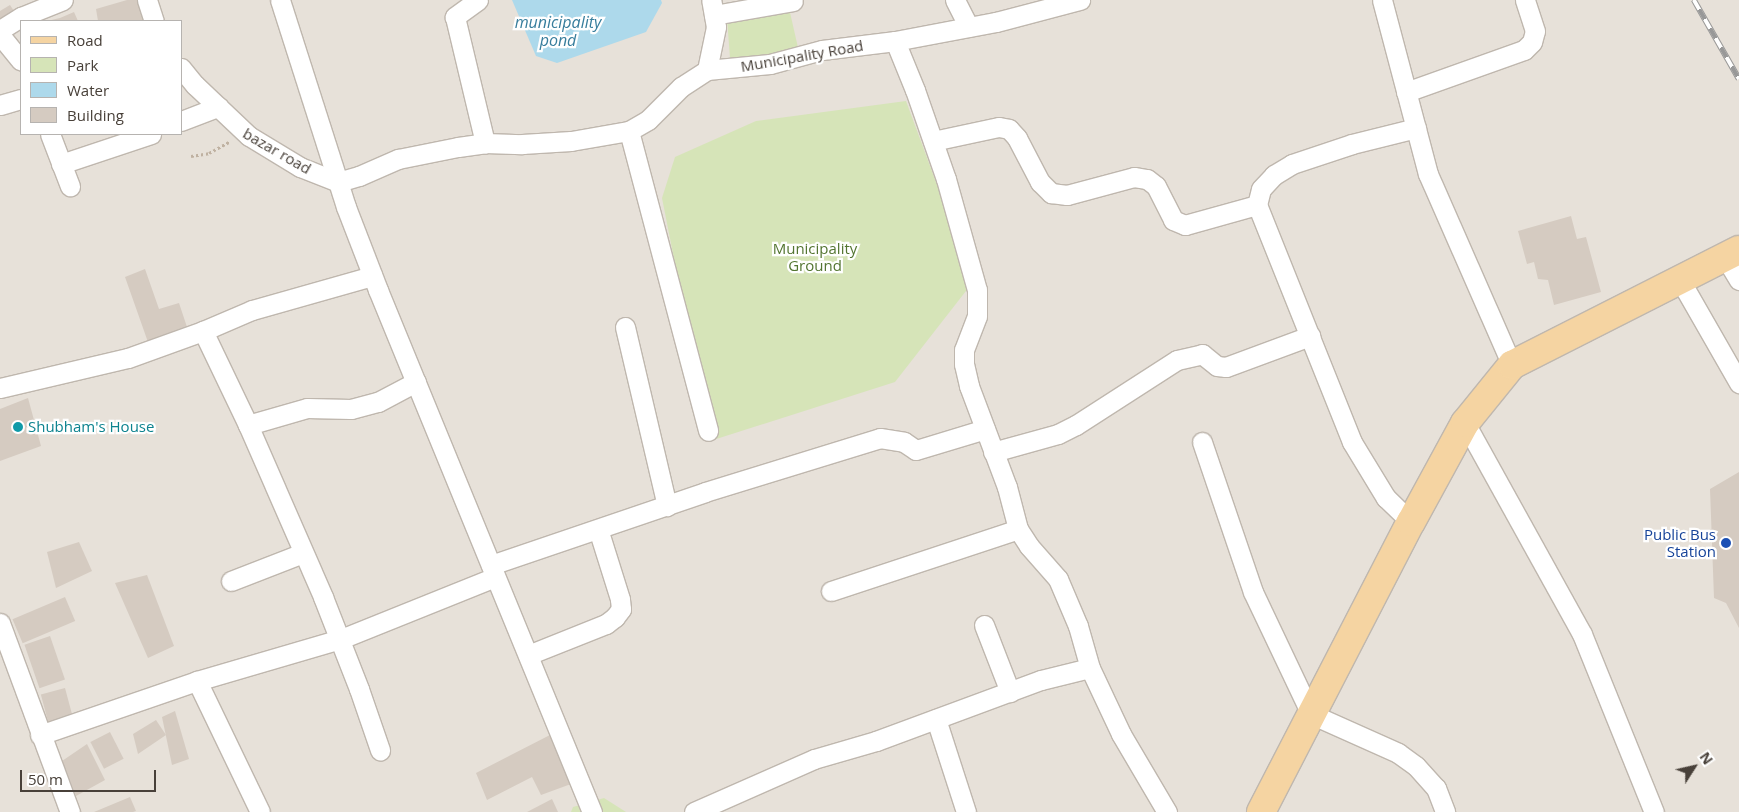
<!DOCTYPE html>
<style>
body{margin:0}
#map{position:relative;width:1739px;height:812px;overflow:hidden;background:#f4f0eb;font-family:"Open Sans",sans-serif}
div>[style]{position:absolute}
.residential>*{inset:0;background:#e7e1d9}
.green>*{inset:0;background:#d6e4b8}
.water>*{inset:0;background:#add9eb}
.building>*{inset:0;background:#d5cbc1;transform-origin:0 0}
.path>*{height:3px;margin-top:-1.5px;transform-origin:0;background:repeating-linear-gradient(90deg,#bfb1a1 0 2.5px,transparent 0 5px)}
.roads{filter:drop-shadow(1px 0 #bfb7ae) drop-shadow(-1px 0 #bfb7ae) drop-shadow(0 1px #bfb7ae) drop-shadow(0 -1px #bfb7ae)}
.street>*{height:19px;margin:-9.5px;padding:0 9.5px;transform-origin:9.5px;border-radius:9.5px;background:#fff}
.primary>*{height:28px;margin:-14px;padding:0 14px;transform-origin:14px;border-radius:14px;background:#f5d4a2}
.rail>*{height:5.5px;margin-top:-2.75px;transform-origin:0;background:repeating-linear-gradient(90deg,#fff 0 11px,#989898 0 22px);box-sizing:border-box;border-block:1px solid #989898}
.dots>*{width:14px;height:14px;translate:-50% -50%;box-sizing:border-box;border:2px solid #fff;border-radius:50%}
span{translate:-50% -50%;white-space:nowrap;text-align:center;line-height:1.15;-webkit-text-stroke:4.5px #fff;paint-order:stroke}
.street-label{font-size:15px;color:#484039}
.park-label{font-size:15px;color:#537531}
.culture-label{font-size:15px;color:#0d838f}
.left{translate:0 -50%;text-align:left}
.transit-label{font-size:15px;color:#164399}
.right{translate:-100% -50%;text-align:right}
.water-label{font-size:16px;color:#377d9c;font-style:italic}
.legend{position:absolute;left:20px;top:20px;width:162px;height:115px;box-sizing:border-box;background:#fff;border:1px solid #b6b3b0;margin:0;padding:6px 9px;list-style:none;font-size:15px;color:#484039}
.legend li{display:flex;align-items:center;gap:10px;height:25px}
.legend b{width:25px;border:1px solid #b6b3b0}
.north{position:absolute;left:1669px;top:742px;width:50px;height:50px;-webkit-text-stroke:4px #fff;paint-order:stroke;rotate:55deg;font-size:14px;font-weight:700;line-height:20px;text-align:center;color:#484039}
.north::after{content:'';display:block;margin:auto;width:18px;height:22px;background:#484039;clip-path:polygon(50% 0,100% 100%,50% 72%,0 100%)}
.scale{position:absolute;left:20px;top:770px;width:136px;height:22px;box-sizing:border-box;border:2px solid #484039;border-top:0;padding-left:6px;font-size:15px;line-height:18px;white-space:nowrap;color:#484039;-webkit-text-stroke:4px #fff;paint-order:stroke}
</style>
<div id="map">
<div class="residential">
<div style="clip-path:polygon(evenodd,0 0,1739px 0,1739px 812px,0 812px,0 0,21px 21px,181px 21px,181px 134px,21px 134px,21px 21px)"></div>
</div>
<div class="green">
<div style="clip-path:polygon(789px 8px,799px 52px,730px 58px,727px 18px)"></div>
<div style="clip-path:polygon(906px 101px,973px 282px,895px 382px,710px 441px,662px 198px,675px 157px,756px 121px)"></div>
<div style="clip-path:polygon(604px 798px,626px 812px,571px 812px,573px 807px)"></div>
</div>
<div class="water">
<div style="clip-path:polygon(512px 0,661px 0,662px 3px,646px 32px,557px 63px,536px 56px)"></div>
</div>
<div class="building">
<div style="clip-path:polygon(127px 0,138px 0,143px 21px,98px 21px,96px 9px)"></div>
<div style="clip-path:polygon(10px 5px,20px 20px,0 23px,0 11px)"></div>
<div style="clip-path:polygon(74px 12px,78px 21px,47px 21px,60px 18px)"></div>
<div style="clip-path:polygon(1571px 216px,1577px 239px,1586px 237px,1601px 292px,1554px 305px,1548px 280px,1538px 279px,1534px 262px,1527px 264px,1518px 231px)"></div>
<div style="clip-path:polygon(145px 269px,159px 309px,179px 303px,188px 330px,149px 345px,125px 277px)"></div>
<div style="clip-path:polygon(28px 398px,41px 446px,0 461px,0 409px)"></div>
<div style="clip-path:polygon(1739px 472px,1739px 628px,1726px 603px,1714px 598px,1710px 489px)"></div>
<div style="clip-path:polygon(79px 542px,92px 571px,56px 588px,47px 552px)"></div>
<div style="clip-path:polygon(147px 575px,174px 646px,148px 658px,115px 583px)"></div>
<div style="left:65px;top:597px;width:26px;height:57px;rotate:67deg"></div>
<div style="left:50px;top:636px;width:46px;height:27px;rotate:71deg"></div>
<div style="left:65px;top:688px;width:46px;height:25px;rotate:75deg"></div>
<div style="clip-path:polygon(175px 711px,189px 759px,172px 765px,162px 717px)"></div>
<div style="clip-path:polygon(156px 720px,166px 735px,138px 754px,133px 734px)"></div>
<div style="left:110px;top:732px;width:30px;height:22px;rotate:63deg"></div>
<div style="clip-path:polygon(550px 735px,571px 784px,541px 795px,532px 777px,487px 800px,476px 773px)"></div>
<div style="clip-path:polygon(87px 744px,105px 780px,76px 796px,62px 761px)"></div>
<div style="clip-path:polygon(130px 797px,136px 811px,133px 812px,94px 812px)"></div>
<div style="clip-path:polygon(552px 799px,558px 812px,527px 812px)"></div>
</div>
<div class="path">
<div style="left:191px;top:156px;width:18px;rotate:-9deg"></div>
<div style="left:209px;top:153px;width:23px;rotate:-29deg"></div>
</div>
<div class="roads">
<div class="street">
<div style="left:147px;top:0;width:22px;rotate:72deg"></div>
<div style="left:280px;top:0;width:217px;rotate:72.3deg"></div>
<div style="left:346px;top:207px;width:89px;rotate:68.9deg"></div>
<div style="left:378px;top:290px;width:564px;rotate:67.71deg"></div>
<div style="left:478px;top:0;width:29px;rotate:144deg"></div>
<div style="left:455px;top:17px;width:130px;rotate:76.6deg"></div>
<div style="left:955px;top:0;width:30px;rotate:63deg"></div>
<div style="left:1382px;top:0;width:180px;rotate:75.2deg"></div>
<div style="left:1428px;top:174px;width:209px;rotate:66.3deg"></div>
<div style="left:714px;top:15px;width:80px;rotate:-10deg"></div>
<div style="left:0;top:30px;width:25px;rotate:-32deg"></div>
<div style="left:21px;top:17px;width:45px;rotate:-22deg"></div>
<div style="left:0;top:35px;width:33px;rotate:51deg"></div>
<div style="left:895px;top:41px;width:53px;rotate:67.8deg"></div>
<div style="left:915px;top:90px;width:94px;rotate:70.8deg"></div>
<div style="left:946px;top:179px;width:115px;rotate:74.4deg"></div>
<div style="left:977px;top:290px;width:26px;rotate:90deg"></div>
<div style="left:977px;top:316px;width:36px;rotate:111deg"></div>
<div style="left:964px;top:350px;width:14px;rotate:90deg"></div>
<div style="left:964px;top:364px;width:23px;rotate:77deg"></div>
<div style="left:969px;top:386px;width:108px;rotate:69.4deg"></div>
<div style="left:1007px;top:487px;width:43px;rotate:75.3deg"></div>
<div style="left:1018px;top:529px;width:20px;rotate:57deg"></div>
<div style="left:1029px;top:546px;width:44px;rotate:48.7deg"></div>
<div style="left:1058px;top:579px;width:51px;rotate:66.9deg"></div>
<div style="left:1078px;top:626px;width:44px;rotate:74.1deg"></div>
<div style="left:1090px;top:668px;width:73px;rotate:64.8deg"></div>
<div style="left:1121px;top:734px;width:91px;rotate:59.5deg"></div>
<div style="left:181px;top:68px;width:22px;rotate:51deg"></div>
<div style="left:195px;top:85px;width:74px;rotate:43.4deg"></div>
<div style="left:249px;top:136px;width:60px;rotate:31.3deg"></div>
<div style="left:300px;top:167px;width:41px;rotate:21.5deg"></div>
<div style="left:338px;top:182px;width:22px;rotate:-16deg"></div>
<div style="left:359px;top:176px;width:43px;rotate:-23.6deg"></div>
<div style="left:398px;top:159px;width:61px;rotate:-11.3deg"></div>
<div style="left:458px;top:147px;width:27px;rotate:-8deg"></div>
<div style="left:485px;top:143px;width:37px;rotate:2deg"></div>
<div style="left:522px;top:144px;width:49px;rotate:-3.5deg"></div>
<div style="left:571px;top:141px;width:59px;rotate:-9.8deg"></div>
<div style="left:629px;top:131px;width:22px;rotate:-30deg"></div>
<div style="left:648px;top:120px;width:47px;rotate:-45deg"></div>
<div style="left:681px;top:87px;width:31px;rotate:-33deg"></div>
<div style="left:707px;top:70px;width:63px;rotate:-5.4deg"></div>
<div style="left:770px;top:64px;width:54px;rotate:-15.1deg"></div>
<div style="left:822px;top:50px;width:74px;rotate:-7deg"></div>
<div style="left:895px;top:41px;width:103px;rotate:-10.7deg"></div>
<div style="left:996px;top:22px;width:87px;rotate:-14.7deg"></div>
<div style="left:707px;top:70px;width:44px;rotate:-78.2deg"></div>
<div style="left:716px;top:27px;width:27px;rotate:-100deg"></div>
<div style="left:1406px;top:92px;width:125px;rotate:-19.6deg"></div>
<div style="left:1524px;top:50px;width:11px;rotate:-45deg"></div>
<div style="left:1532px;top:42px;width:11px;rotate:-75deg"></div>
<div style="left:1535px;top:31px;width:33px;rotate:-108deg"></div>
<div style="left:0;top:105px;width:22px;rotate:-16deg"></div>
<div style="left:181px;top:121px;width:40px;rotate:-21deg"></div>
<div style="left:629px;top:131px;width:310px;rotate:75.2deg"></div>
<div style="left:50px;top:134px;width:56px;rotate:69deg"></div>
<div style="left:933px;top:141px;width:67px;rotate:-12deg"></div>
<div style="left:999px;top:127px;width:10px;rotate:11deg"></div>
<div style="left:1009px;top:129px;width:12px;rotate:48deg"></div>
<div style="left:1017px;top:138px;width:50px;rotate:62.4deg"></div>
<div style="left:1040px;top:182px;width:16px;rotate:45deg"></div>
<div style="left:1051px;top:193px;width:16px;rotate:7deg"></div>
<div style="left:1067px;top:195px;width:69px;rotate:-15deg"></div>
<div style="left:1134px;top:177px;width:13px;rotate:9deg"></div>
<div style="left:1147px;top:179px;width:11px;rotate:38deg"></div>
<div style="left:1156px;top:186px;width:38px;rotate:63deg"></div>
<div style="left:1173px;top:220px;width:13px;rotate:23deg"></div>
<div style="left:1185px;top:225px;width:75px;rotate:-15.5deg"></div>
<div style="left:61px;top:164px;width:95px;rotate:-18.4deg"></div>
<div style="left:1725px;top:257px;width:27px;rotate:59deg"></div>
<div style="left:1680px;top:280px;width:119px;rotate:60.2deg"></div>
<div style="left:625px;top:327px;width:184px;rotate:76.8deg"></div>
<div style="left:203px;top:331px;width:104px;rotate:64.4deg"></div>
<div style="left:248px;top:425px;width:188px;rotate:66.4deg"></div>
<div style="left:323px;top:597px;width:99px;rotate:68.6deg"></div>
<div style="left:359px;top:689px;width:65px;rotate:71deg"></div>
<div style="left:0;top:388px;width:131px;rotate:-13.2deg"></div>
<div style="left:128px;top:358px;width:80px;rotate:-19.8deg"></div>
<div style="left:203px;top:331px;width:53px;rotate:-23.2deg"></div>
<div style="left:252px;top:310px;width:125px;rotate:-15.8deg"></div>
<div style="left:1465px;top:423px;width:241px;rotate:61deg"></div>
<div style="left:1582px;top:634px;width:192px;rotate:68deg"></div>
<div style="left:248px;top:425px;width:61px;rotate:-16.1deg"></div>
<div style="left:307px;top:408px;width:44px;rotate:1.3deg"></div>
<div style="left:351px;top:409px;width:28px;rotate:-15deg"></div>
<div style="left:378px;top:402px;width:43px;rotate:-27.8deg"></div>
<div style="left:1202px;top:442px;width:158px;rotate:71.2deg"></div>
<div style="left:1253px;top:592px;width:135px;rotate:64.6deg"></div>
<div style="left:1311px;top:714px;width:95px;rotate:24.1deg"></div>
<div style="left:1398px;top:753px;width:22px;rotate:36deg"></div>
<div style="left:1416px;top:766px;width:30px;rotate:48deg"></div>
<div style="left:1436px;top:788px;width:26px;rotate:69deg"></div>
<div style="left:993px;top:452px;width:67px;rotate:-15.5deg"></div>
<div style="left:1058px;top:434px;width:20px;rotate:-27deg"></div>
<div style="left:1076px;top:425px;width:120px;rotate:-32.8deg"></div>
<div style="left:1177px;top:360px;width:26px;rotate:-13deg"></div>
<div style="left:1202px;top:354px;width:19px;rotate:39deg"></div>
<div style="left:1217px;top:366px;width:9px;rotate:6deg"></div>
<div style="left:1226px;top:367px;width:90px;rotate:-20.3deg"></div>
<div style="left:1411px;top:522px;width:35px;rotate:-136deg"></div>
<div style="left:1386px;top:498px;width:66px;rotate:-121.3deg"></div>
<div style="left:1352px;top:442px;width:255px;rotate:-111.8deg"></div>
<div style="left:1257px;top:205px;width:16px;rotate:-76deg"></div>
<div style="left:1261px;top:189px;width:19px;rotate:-47deg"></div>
<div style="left:1274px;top:175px;width:21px;rotate:-31deg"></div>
<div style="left:1292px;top:164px;width:63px;rotate:-18.4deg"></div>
<div style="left:1352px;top:144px;width:66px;rotate:-14deg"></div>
<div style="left:491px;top:565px;width:226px;rotate:-18.8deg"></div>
<div style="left:705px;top:492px;width:183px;rotate:-17.1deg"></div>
<div style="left:880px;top:438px;width:24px;rotate:9deg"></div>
<div style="left:904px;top:442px;width:14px;rotate:34deg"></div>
<div style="left:916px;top:450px;width:72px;rotate:-16.9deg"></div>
<div style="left:231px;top:581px;width:77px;rotate:-21.3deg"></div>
<div style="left:831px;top:591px;width:197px;rotate:-18.3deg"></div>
<div style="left:0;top:623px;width:202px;rotate:69.7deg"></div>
<div style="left:984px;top:625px;width:72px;rotate:68.8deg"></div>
<div style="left:528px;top:655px;width:84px;rotate:-21.7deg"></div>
<div style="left:606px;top:624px;width:11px;rotate:-38deg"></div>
<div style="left:615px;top:617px;width:10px;rotate:-53deg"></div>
<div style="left:621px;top:609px;width:10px;rotate:-96deg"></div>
<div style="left:620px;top:599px;width:73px;rotate:-107.4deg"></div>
<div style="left:197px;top:681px;width:145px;rotate:64.3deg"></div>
<div style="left:936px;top:719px;width:98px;rotate:72.1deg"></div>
<div style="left:40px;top:735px;width:166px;rotate:-19deg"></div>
<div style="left:197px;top:681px;width:150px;rotate:-16.3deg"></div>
<div style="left:341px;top:639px;width:166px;rotate:-21.9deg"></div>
<div style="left:694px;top:812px;width:131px;rotate:-23.8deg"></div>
<div style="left:814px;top:759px;width:65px;rotate:-16.2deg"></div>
<div style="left:876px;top:741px;width:176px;rotate:-20.3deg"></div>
<div style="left:1041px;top:680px;width:50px;rotate:-13.8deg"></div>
</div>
<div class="primary">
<div style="left:1261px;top:812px;width:326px;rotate:-62.7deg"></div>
<div style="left:1411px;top:522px;width:113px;rotate:-61.4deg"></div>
<div style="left:1465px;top:423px;width:75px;rotate:-51deg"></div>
<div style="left:1512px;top:365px;width:254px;rotate:-26.9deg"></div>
</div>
</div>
<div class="rail">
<div style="left:1694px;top:0;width:91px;rotate:60.3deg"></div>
</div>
<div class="dots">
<div style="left:18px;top:427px;background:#0f9aa8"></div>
<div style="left:1726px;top:543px;background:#1a4fb4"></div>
</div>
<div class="street-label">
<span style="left:802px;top:56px;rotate:-10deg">Municipality Road</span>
<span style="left:277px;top:151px;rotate:30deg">bazar road</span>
</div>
<div class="park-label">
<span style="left:815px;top:257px">Municipality<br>Ground</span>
</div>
<div class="culture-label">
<span class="left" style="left:28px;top:427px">Shubham's House</span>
</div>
<div class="transit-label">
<span class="right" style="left:1716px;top:543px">Public Bus<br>Station</span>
</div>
<div class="water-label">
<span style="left:558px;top:31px">municipality<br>pond</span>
</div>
<ul class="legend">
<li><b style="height:6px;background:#f5d4a2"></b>Road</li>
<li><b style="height:14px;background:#d6e4b8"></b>Park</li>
<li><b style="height:14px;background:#add9eb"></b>Water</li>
<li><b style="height:14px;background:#d5cbc1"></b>Building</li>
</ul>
<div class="north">N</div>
<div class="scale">50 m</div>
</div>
